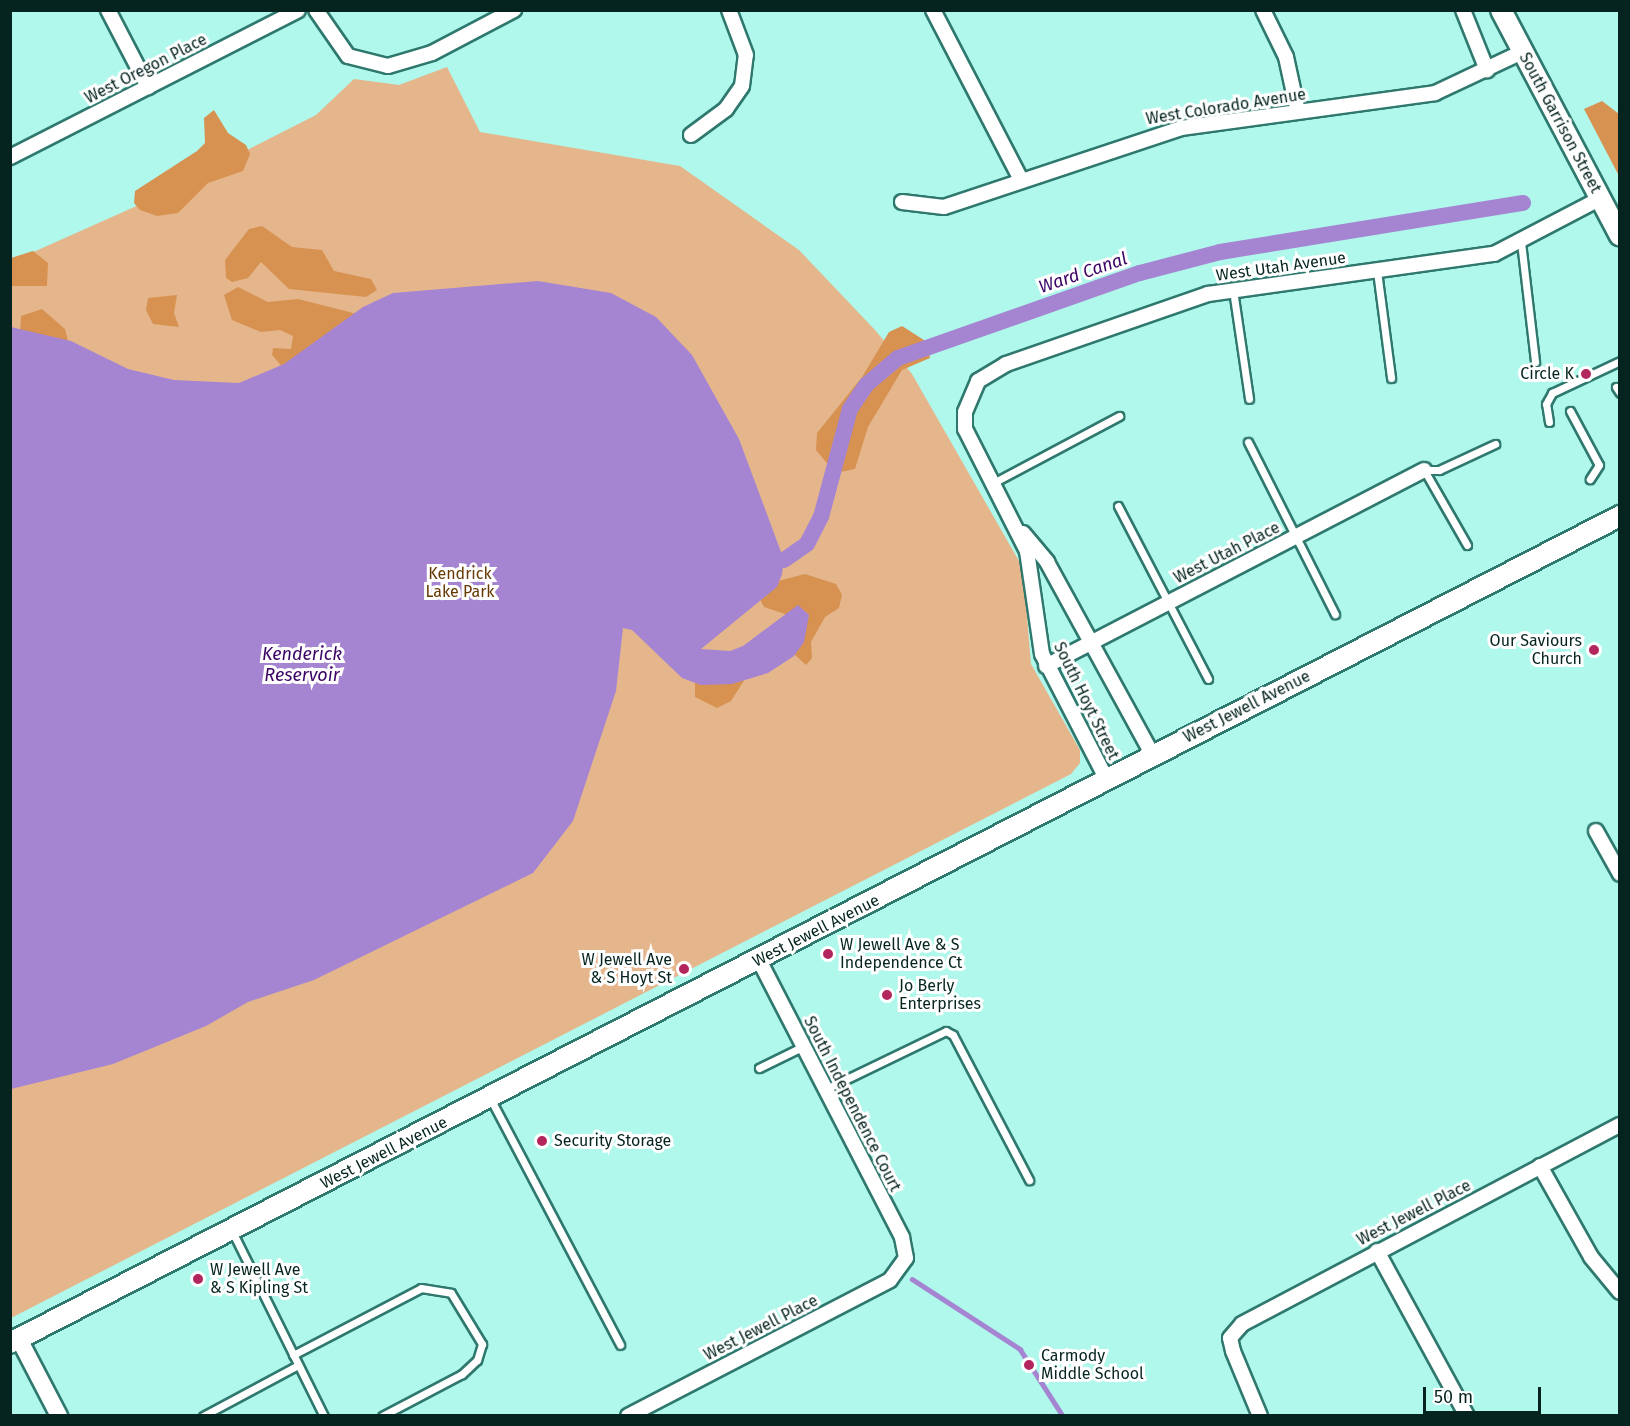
<!DOCTYPE html>
<style>
body{margin:0}
#map{position:relative;width:1630px;height:1426px;overflow:hidden;background:#aff8eb;font-family:"Fira Sans",sans-serif}
div>[style]{position:absolute}
.green>*{inset:0;background:#e5b68c}
.forest>*{inset:0;background:#d79251}
.water>*{inset:0;background:#a585d2}
.stream>*{height:4.5px;margin:-2.25px;padding:0 2.25px;transform-origin:2.25px;border-radius:2.25px;background:#a585d2}
.canal>*{height:16px;margin:-8px;padding:0 8px;transform-origin:8px;border-radius:8px;background:#a585d2}
.roads{filter:drop-shadow(2px 0 #2f786e) drop-shadow(-2px 0 #2f786e) drop-shadow(0 2px #2f786e) drop-shadow(0 -2px #2f786e)}
.service>*{height:7px;margin:-3.5px;padding:0 3.5px;transform-origin:3.5px;border-radius:3.5px;background:#fff}
.minor>*{height:14px;margin:-7px;padding:0 7px;transform-origin:7px;border-radius:7px;background:#fff}
.tertiary>*{height:16px;margin:-8px;padding:0 8px;transform-origin:8px;border-radius:8px;background:#fff}
.secondary>*{height:20px;margin:-10px;padding:0 10px;transform-origin:10px;border-radius:10px;background:#fff}
.dots>*{width:16px;height:16px;translate:-50% -50%;box-sizing:border-box;border:3px solid #fff;border-radius:50%}
span{translate:-50% -50%;white-space:nowrap;text-align:center;line-height:1.15;-webkit-text-stroke:6px #fff;paint-order:stroke}
.street-label{font-size:16px;color:#052420}
.poi-label{font-size:16px;color:#052420}
.right{translate:-100% -50%;text-align:right}
.left{translate:0 -50%;text-align:left}
.park-label{font-size:16px;color:#663903}
.water-label{font-size:18px;color:#3b0465;font-style:italic}
.frame{position:absolute;inset:0;border:12px solid #052420;pointer-events:none}
.scale{position:absolute;left:1423px;top:1387px;width:118px;height:27px;box-sizing:border-box;border:3px solid #052420;border-top:0;padding-left:8px;font-size:18px;line-height:21px;white-space:nowrap;color:#052420;-webkit-text-stroke:4px #fff;paint-order:stroke}
</style>
<div id="map">
<div class="green">
<div style="clip-path:polygon(447px 67px,480px 132px,680px 166px,799px 250px,875px 330px,912px 374px,1023px 568px,1031px 664px,1080px 750px,1080px 763px,1071px 774px,11px 1318px,11px 262px,141px 204px,316px 115px,354px 79px,399px 85px)"></div>
</div>
<div class="forest">
<div style="clip-path:polygon(1602px 101px,1619px 114px,1619px 176px,1584px 109px)"></div>
<div style="clip-path:polygon(214px 110px,228px 133px,246px 145px,250px 154px,243px 171px,208px 183px,178px 213px,157px 216px,140px 210px,134px 203px,135px 191px,197px 151px,205px 143px,204px 118px)"></div>
<div style="clip-path:polygon(262px 226px,292px 247px,322px 250px,334px 271px,371px 279px,377px 290px,366px 297px,289px 289px,261px 262px,248px 278px,232px 282px,226px 278px,225px 260px,249px 229px)"></div>
<div style="clip-path:polygon(33px 251px,48px 263px,47px 286px,11px 286px,11px 258px)"></div>
<div style="clip-path:polygon(238px 287px,268px 302px,298px 299px,361px 315px,284px 369px,272px 355px,273px 348px,291px 349px,293px 336px,280px 330px,261px 332px,232px 320px,224px 295px)"></div>
<div style="clip-path:polygon(177px 295px,174px 313px,179px 327px,153px 324px,146px 310px,148px 298px)"></div>
<div style="clip-path:polygon(42px 309px,65px 329px,68px 341px,20px 335px,21px 316px)"></div>
<div style="clip-path:polygon(902px 326px,927px 342px,930px 358px,902px 370px,868px 427px,855px 469px,835px 473px,816px 450px,817px 433px,862px 377px,889px 332px)"></div>
<div style="clip-path:polygon(805px 574px,836px 584px,842px 595px,839px 608px,825px 617px,811px 642px,812px 658px,806px 665px,793px 653px,785px 614px,764px 607px,760px 599px,778px 581px)"></div>
<div style="clip-path:polygon(745px 679px,731px 701px,717px 708px,695px 697px,695px 682px)"></div>
</div>
<div class="water">
<div style="clip-path:polygon(538px 281px,611px 293px,656px 317px,692px 355px,739px 439px,784px 560px,782px 574px,777px 587px,701px 649px,730px 651px,743px 646px,798px 605px,809px 615px,804px 642px,794px 656px,768px 673px,732px 684px,701px 685px,682px 678px,632px 630px,623px 628px,616px 691px,573px 821px,533px 873px,314px 980px,248px 1002px,206px 1026px,113px 1064px,11px 1089px,11px 327px,71px 341px,128px 369px,174px 380px,239px 383px,284px 364px,363px 307px,393px 293px)"></div>
</div>
<div class="stream">
<div style="left:912px;top:1279px;width:129px;rotate:32.9deg"></div>
<div style="left:1020px;top:1349px;width:80px;rotate:57.3deg"></div>
</div>
<div class="canal">
<div style="left:784px;top:560px;width:28px;rotate:-35deg"></div>
<div style="left:807px;top:544px;width:30px;rotate:-63deg"></div>
<div style="left:821px;top:517px;width:112px;rotate:-75deg"></div>
<div style="left:850px;top:409px;width:29px;rotate:-56deg"></div>
<div style="left:866px;top:385px;width:42px;rotate:-40.2deg"></div>
<div style="left:898px;top:358px;width:256px;rotate:-19.4deg"></div>
<div style="left:1140px;top:273px;width:83px;rotate:-14.7deg"></div>
<div style="left:1220px;top:252px;width:307px;rotate:-9.2deg"></div>
</div>
<div class="roads">
<div class="service">
<div style="left:1521px;top:242px;width:121px;rotate:83.3deg"></div>
<div style="left:1377px;top:271px;width:108px;rotate:82.5deg"></div>
<div style="left:1233px;top:290px;width:110px;rotate:81.6deg"></div>
<div style="left:1616px;top:387px;width:7px;rotate:56deg"></div>
<div style="left:1570px;top:411px;width:61px;rotate:61.8deg"></div>
<div style="left:1599px;top:465px;width:17px;rotate:123deg"></div>
<div style="left:1549px;top:422px;width:18px;rotate:-99deg"></div>
<div style="left:1546px;top:404px;width:13px;rotate:-61deg"></div>
<div style="left:1552px;top:393px;width:75px;rotate:-25.2deg"></div>
<div style="left:1248px;top:442px;width:193px;rotate:63.2deg"></div>
<div style="left:993px;top:483px;width:143px;rotate:-28deg"></div>
<div style="left:1118px;top:506px;width:195px;rotate:62.5deg"></div>
<div style="left:1467px;top:545px;width:86px;rotate:-119.8deg"></div>
<div style="left:1424px;top:470px;width:15px"></div>
<div style="left:1439px;top:470px;width:62px;rotate:-24.9deg"></div>
<div style="left:759px;top:1068px;width:50px;rotate:-26.1deg"></div>
<div style="left:826px;top:1089px;width:133px;rotate:-25.8deg"></div>
<div style="left:946px;top:1031px;width:8px;rotate:30deg"></div>
<div style="left:953px;top:1035px;width:164px;rotate:62.3deg"></div>
<div style="left:490px;top:1098px;width:279px;rotate:62.2deg"></div>
<div style="left:232px;top:1231px;width:207px;rotate:63.6deg"></div>
<div style="left:293px;top:1355px;width:144px;rotate:-27.6deg"></div>
<div style="left:421px;top:1288px;width:30px;rotate:9deg"></div>
<div style="left:451px;top:1293px;width:60px;rotate:58.7deg"></div>
<div style="left:482px;top:1344px;width:17px;rotate:107deg"></div>
<div style="left:477px;top:1360px;width:21px;rotate:137deg"></div>
<div style="left:462px;top:1374px;width:90px;rotate:152.3deg"></div>
<div style="left:203px;top:1416px;width:108px;rotate:-28.2deg"></div>
</div>
<div class="minor">
<div style="left:108px;top:10px;width:87px;rotate:62.5deg"></div>
<div style="left:316px;top:10px;width:56px;rotate:55.2deg"></div>
<div style="left:348px;top:56px;width:41px;rotate:14deg"></div>
<div style="left:388px;top:66px;width:46px;rotate:-16.5deg"></div>
<div style="left:432px;top:53px;width:93px;rotate:-27.7deg"></div>
<div style="left:933px;top:10px;width:191px;rotate:62.6deg"></div>
<div style="left:1263px;top:10px;width:52px;rotate:63.9deg"></div>
<div style="left:1286px;top:57px;width:56px;rotate:77.7deg"></div>
<div style="left:1463px;top:10px;width:65px;rotate:68.2deg"></div>
<div style="left:691px;top:135px;width:44px;rotate:-36.6deg"></div>
<div style="left:726px;top:109px;width:28px;rotate:-55deg"></div>
<div style="left:742px;top:86px;width:31px;rotate:-83deg"></div>
<div style="left:746px;top:55px;width:48px;rotate:-110.7deg"></div>
<div style="left:10px;top:157px;width:323px;rotate:-27deg"></div>
<div style="left:902px;top:202px;width:42px;rotate:6.8deg"></div>
<div style="left:944px;top:207px;width:250px;rotate:-18.4deg"></div>
<div style="left:1181px;top:128px;width:256px;rotate:-7.8deg"></div>
<div style="left:1435px;top:93px;width:96px;rotate:-25.2deg"></div>
<div style="left:1023px;top:533px;width:38px;rotate:50deg"></div>
<div style="left:1047px;top:562px;width:221px;rotate:61.3deg"></div>
<div style="left:1046px;top:666px;width:426px;rotate:-27.4deg"></div>
<div style="left:1107px;top:780px;width:142px;rotate:-117.3deg"></div>
<div style="left:1042px;top:654px;width:104px;rotate:-98.3deg"></div>
<div style="left:1027px;top:551px;width:137px;rotate:-116.9deg"></div>
<div style="left:965px;top:429px;width:17px;rotate:-90deg"></div>
<div style="left:965px;top:412px;width:34px;rotate:-67deg"></div>
<div style="left:978px;top:381px;width:33px;rotate:-31deg"></div>
<div style="left:1006px;top:364px;width:214px;rotate:-19.1deg"></div>
<div style="left:1208px;top:294px;width:289px;rotate:-8deg"></div>
<div style="left:1494px;top:254px;width:119px;rotate:-27.6deg"></div>
<div style="left:1596px;top:831px;width:49px;rotate:60.8deg"></div>
<div style="left:1540px;top:1166px;width:104px;rotate:60.7deg"></div>
<div style="left:1591px;top:1257px;width:45px;rotate:50.4deg"></div>
<div style="left:1377px;top:1251px;width:188px;rotate:61.4deg"></div>
<div style="left:628px;top:1416px;width:295px;rotate:-27.4deg"></div>
<div style="left:890px;top:1280px;width:27px;rotate:-54deg"></div>
<div style="left:906px;top:1258px;width:21px;rotate:-101deg"></div>
<div style="left:902px;top:1237px;width:312px;rotate:-117.3deg"></div>
<div style="left:1260px;top:1416px;width:70px;rotate:-112.6deg"></div>
<div style="left:1233px;top:1351px;width:13px;rotate:-103deg"></div>
<div style="left:1230px;top:1338px;width:18px;rotate:-49deg"></div>
<div style="left:1242px;top:1324px;width:427px;rotate:-27.8deg"></div>
</div>
<div class="tertiary">
<div style="left:19px;top:1339px;width:87px;rotate:62.5deg"></div>
</div>
<div class="secondary">
<div style="left:1501px;top:10px;width:255px;rotate:62.2deg"></div>
<div style="left:10px;top:1343px;width:1810px;rotate:-27.19deg"></div>
</div>
</div>
<div class="dots">
<div style="left:1586px;top:374px;background:#b2255d"></div>
<div style="left:1594px;top:650px;background:#b2255d"></div>
<div style="left:828px;top:954px;background:#b2255d"></div>
<div style="left:684px;top:969px;background:#b2255d"></div>
<div style="left:887px;top:995px;background:#b2255d"></div>
<div style="left:542px;top:1141px;background:#b2255d"></div>
<div style="left:198px;top:1279px;background:#b2255d"></div>
<div style="left:1029px;top:1365px;background:#b2255d"></div>
</div>
<div class="street-label">
<span style="left:146px;top:69px;rotate:-27deg">West Oregon Place</span>
<span style="left:1226px;top:107px;rotate:-9deg">West Colorado Avenue</span>
<span style="left:1560px;top:123px;rotate:62deg">South Garrison Street</span>
<span style="left:1281px;top:267px;rotate:-8deg">West Utah Avenue</span>
<span style="left:1227px;top:553px;rotate:-27deg">West Utah Place</span>
<span style="left:1086px;top:701px;rotate:64deg">South Hoyt Street</span>
<span style="left:1247px;top:707px;rotate:-27deg">West Jewell Avenue</span>
<span style="left:816px;top:931px;rotate:-27deg">West Jewell Avenue</span>
<span style="left:852px;top:1104px;rotate:63deg">South Independence Court</span>
<span style="left:384px;top:1153px;rotate:-27deg">West Jewell Avenue</span>
<span style="left:1414px;top:1213px;rotate:-27deg">West Jewell Place</span>
<span style="left:761px;top:1328px;rotate:-27deg">West Jewell Place</span>
</div>
<div class="poi-label">
<span class="right" style="left:1574px;top:374px">Circle K</span>
<span class="right" style="left:1582px;top:650px">Our Saviours<br>Church</span>
<span class="left" style="left:840px;top:954px">W Jewell Ave &amp; S<br>Independence Ct</span>
<span class="right" style="left:672px;top:969px">W Jewell Ave<br>&amp; S Hoyt St</span>
<span class="left" style="left:899px;top:995px">Jo Berly<br>Enterprises</span>
<span class="left" style="left:554px;top:1141px">Security Storage</span>
<span class="left" style="left:210px;top:1279px">W Jewell Ave<br>&amp; S Kipling St</span>
<span class="left" style="left:1041px;top:1365px">Carmody<br>Middle School</span>
</div>
<div class="park-label">
<span style="left:460px;top:583px">Kendrick<br>Lake Park</span>
</div>
<div class="water-label">
<span style="left:1083px;top:273px;rotate:-19deg">Ward Canal</span>
<span style="left:302px;top:665px">Kenderick<br>Reservoir</span>
</div>
<div class="frame"></div>
<div class="scale">50 m</div>
</div>
